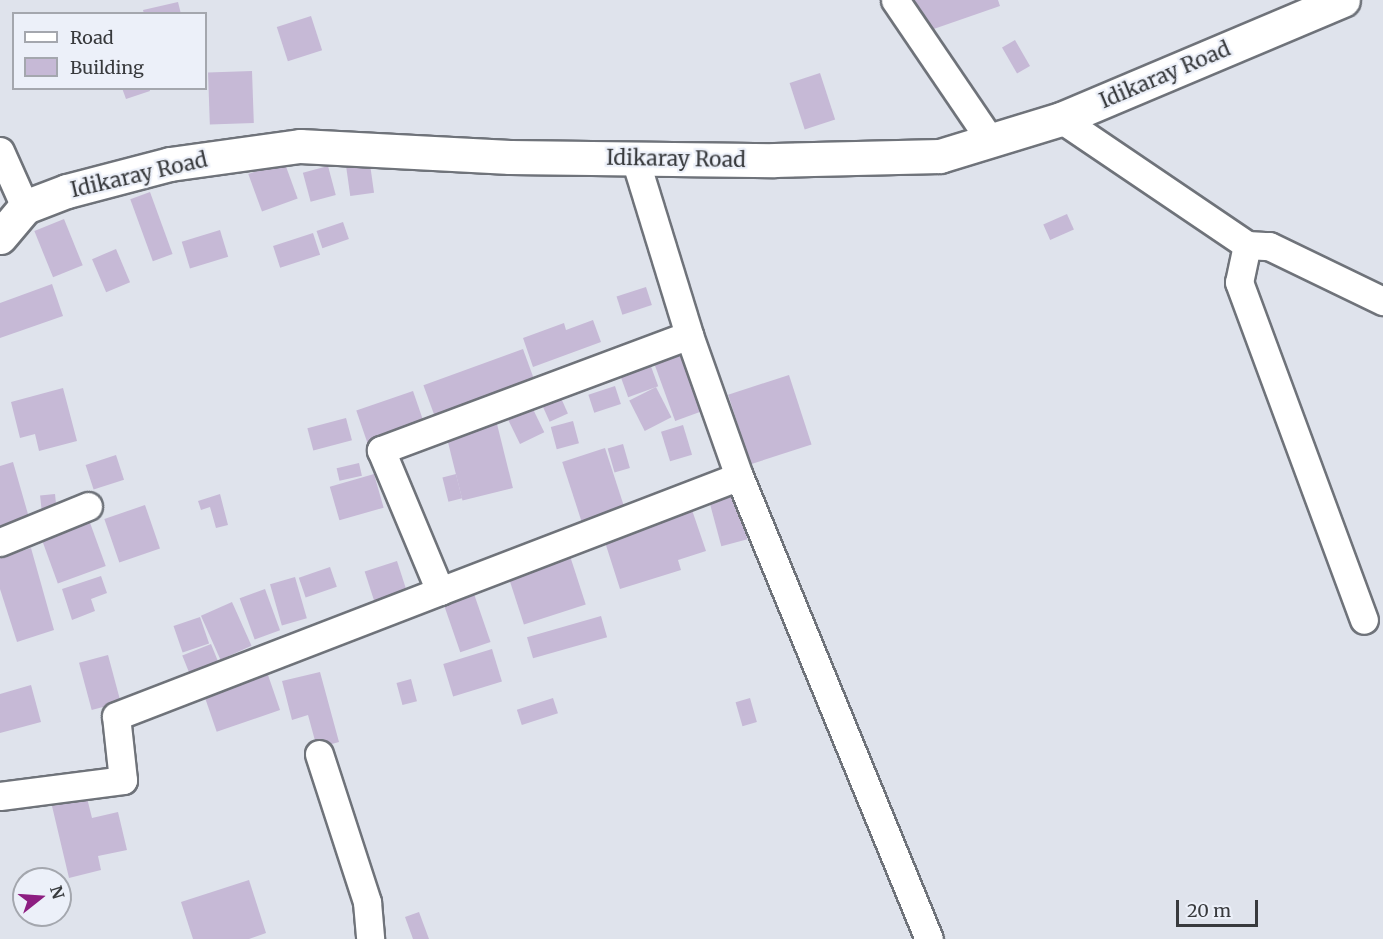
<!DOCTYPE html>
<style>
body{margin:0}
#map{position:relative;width:1383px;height:939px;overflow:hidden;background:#dfe3ec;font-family:Merriweather,serif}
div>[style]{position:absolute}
.building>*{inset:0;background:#c6b9d6;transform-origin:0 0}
.roads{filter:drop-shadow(2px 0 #6f737a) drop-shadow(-2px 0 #6f737a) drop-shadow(0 2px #6f737a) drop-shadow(0 -2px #6f737a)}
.street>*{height:27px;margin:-13.5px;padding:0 13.5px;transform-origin:13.5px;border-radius:13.5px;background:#fff}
.secondary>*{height:33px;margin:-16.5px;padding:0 16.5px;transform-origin:16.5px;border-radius:16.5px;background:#fff}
span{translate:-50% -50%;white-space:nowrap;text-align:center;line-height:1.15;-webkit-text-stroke:4.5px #ecf0f9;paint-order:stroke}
.street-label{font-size:21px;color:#383a3d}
.legend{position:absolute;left:12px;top:12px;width:195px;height:78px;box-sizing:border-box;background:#ecf0f9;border:2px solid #a4a7ae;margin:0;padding:8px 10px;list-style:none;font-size:18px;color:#383a3d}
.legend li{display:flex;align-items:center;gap:12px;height:30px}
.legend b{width:30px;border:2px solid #a4a7ae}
.north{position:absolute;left:12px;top:867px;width:60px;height:60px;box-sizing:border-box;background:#ecf0f9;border:2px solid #a4a7ae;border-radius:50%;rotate:73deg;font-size:16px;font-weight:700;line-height:24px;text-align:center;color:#383a3d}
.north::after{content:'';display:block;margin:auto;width:21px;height:27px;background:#8d1e81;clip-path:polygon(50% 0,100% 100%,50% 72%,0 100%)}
.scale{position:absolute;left:1176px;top:900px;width:82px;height:27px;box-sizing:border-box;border:3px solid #383a3d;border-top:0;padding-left:8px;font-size:18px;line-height:21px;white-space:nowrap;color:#383a3d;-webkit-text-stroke:4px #ecf0f9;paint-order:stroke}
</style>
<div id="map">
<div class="building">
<div style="clip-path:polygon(915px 0,998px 0,1000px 6px,925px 32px)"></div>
<div style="clip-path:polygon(178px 2px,181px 14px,144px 14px,143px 10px)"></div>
<div style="left:311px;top:16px;width:36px;height:36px;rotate:72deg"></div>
<div style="left:1015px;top:40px;width:30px;height:15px;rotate:60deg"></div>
<div style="left:252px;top:71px;width:52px;height:44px;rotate:88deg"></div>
<div style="left:820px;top:73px;width:49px;height:32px;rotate:72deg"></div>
<div style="clip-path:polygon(122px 88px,149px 88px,150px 91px,126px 99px)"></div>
<div style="left:284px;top:161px;width:40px;height:38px;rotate:70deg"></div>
<div style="left:370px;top:164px;width:29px;height:24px;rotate:82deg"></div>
<div style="left:328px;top:166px;width:30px;height:26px;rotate:75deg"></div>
<div style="left:150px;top:192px;width:66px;height:21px;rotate:70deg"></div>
<div style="left:1067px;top:214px;width:17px;height:26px;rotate:66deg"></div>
<div style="left:64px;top:219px;width:50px;height:32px;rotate:68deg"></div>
<div style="left:343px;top:222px;width:18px;height:28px;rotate:71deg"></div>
<div style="left:220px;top:230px;width:28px;height:40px;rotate:73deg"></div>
<div style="left:313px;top:233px;width:23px;height:42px;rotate:72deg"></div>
<div style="left:116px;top:249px;width:36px;height:26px;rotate:67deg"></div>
<div style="clip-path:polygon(52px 284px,63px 316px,0 338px,0 303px)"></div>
<div style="left:646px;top:287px;width:19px;height:31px;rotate:72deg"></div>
<div style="clip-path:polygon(593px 320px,601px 342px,533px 367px,523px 338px,564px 323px,566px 330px)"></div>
<div style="left:523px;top:349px;width:32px;height:106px;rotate:70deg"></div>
<div style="left:683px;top:349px;width:65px;height:32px;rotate:70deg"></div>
<div style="left:649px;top:361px;width:27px;height:32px;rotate:70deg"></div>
<div style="left:789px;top:375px;width:73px;height:64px;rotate:72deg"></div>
<div style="left:615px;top:386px;width:19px;height:28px;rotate:72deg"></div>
<div style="left:656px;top:387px;width:34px;height:30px;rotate:63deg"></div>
<div style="clip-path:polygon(63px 388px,77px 441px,39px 451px,35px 434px,20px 438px,11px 402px)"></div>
<div style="left:413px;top:391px;width:37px;height:60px;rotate:71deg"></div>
<div style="left:561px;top:398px;width:17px;height:20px;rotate:66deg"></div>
<div style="left:532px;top:407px;width:28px;height:27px;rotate:64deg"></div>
<div style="left:346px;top:418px;width:23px;height:40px;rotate:75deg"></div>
<div style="left:573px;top:421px;width:23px;height:23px;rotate:75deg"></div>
<div style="left:497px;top:424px;width:66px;height:52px;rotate:76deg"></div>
<div style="left:683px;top:425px;width:31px;height:23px;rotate:73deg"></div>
<div style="left:623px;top:444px;width:25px;height:16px;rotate:74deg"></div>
<div style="left:605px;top:448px;width:64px;height:45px;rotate:72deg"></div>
<div style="left:116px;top:455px;width:26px;height:32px;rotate:72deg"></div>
<div style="clip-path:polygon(13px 462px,32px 528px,0 537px,0 466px)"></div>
<div style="left:359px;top:463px;width:13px;height:23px;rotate:77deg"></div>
<div style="left:374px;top:474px;width:35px;height:46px;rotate:74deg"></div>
<div style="left:456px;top:474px;width:25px;height:14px;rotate:76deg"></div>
<div style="left:735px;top:493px;width:48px;height:27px;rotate:75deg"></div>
<div style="left:55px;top:494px;width:19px;height:15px;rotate:84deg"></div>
<div style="clip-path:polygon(220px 494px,228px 525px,216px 528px,210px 507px,201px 510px,198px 501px)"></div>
<div style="left:145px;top:505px;width:46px;height:43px;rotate:71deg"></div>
<div style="clip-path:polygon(692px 510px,706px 551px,678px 560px,681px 570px,620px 589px,604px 539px)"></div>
<div style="left:89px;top:520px;width:49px;height:51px;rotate:70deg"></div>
<div style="clip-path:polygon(31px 548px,54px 630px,17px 642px,0 589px,0 558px)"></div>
<div style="left:570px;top:556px;width:51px;height:65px;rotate:72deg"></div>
<div style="left:397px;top:561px;width:33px;height:34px;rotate:72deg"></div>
<div style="left:330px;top:567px;width:21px;height:33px;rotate:71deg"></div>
<div style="clip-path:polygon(101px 576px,107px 593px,91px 599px,95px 611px,72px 620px,62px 589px)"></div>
<div style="left:295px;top:577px;width:43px;height:26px;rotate:74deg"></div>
<div style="left:472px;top:588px;width:57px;height:32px;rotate:71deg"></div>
<div style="left:265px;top:589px;width:44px;height:27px;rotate:70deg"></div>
<div style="left:232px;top:602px;width:48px;height:34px;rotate:66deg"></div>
<div style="left:601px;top:616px;width:22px;height:77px;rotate:74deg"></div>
<div style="left:200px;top:617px;width:28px;height:28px;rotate:71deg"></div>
<div style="left:211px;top:644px;width:24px;height:31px;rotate:68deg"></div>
<div style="left:492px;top:649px;width:34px;height:51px;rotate:73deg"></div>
<div style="left:108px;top:655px;width:49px;height:30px;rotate:75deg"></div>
<div style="clip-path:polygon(320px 672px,339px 742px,317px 748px,308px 715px,292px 720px,282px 681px)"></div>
<div style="left:268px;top:675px;width:37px;height:67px;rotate:71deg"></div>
<div style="left:411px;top:679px;width:23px;height:15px;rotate:75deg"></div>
<div style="clip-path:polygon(31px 685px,41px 722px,0 733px,0 694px)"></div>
<div style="left:553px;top:698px;width:16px;height:38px;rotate:72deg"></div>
<div style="left:750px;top:698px;width:25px;height:15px;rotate:74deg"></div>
<div style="clip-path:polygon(87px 798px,92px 818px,118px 812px,127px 850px,98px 856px,101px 870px,69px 878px,52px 806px)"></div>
<div style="clip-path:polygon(249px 880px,266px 933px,249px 939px,193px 939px,181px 902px)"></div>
<div style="clip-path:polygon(419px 912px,429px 939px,413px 939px,405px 917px)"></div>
</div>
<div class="roads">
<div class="street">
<div style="left:895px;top:0;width:171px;rotate:55.8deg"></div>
<div style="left:1061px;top:119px;width:225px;rotate:34.1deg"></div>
<div style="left:1247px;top:245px;width:22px;rotate:3deg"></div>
<div style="left:1269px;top:246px;width:127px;rotate:25.8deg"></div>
<div style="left:0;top:151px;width:61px;rotate:65.9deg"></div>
<div style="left:635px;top:159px;width:184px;rotate:72.9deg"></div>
<div style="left:689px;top:335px;width:150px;rotate:70.5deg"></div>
<div style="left:739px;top:476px;width:500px;rotate:67.69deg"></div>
<div style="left:1247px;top:245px;width:38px;rotate:102deg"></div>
<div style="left:1239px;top:282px;width:360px;rotate:69.7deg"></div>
<div style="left:689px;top:335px;width:329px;rotate:159.5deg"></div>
<div style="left:381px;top:450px;width:153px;rotate:67.3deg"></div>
<div style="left:440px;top:591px;width:320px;rotate:-21deg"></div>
<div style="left:0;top:542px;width:95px;rotate:-22.2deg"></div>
<div style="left:319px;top:754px;width:156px;rotate:72deg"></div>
<div style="left:367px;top:902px;width:37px;rotate:85deg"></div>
<div style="left:0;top:796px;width:124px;rotate:-7.4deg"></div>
<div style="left:123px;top:780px;width:64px;rotate:-96.2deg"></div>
<div style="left:116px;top:716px;width:347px;rotate:-21.1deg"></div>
</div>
<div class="secondary">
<div style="left:0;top:237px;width:39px;rotate:-50deg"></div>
<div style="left:25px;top:207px;width:45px;rotate:-20.9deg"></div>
<div style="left:67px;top:191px;width:106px;rotate:-14.7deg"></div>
<div style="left:170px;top:164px;width:131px;rotate:-7.9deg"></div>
<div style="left:300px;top:146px;width:210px;rotate:3deg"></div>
<div style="left:510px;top:157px;width:264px;rotate:0.7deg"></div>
<div style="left:774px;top:160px;width:166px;rotate:-1.4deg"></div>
<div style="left:940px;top:156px;width:127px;rotate:-17deg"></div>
<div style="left:1061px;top:119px;width:306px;rotate:-22.9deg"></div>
</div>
</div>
<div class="street-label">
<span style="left:1165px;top:75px;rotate:-23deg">Idikaray Road</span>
<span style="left:676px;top:159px;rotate:1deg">Idikaray Road</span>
<span style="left:139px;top:175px;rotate:-13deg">Idikaray Road</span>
</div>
<ul class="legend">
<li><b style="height:8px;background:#fff"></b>Road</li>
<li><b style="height:16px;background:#c6b9d6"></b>Building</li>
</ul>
<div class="north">N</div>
<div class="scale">20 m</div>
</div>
